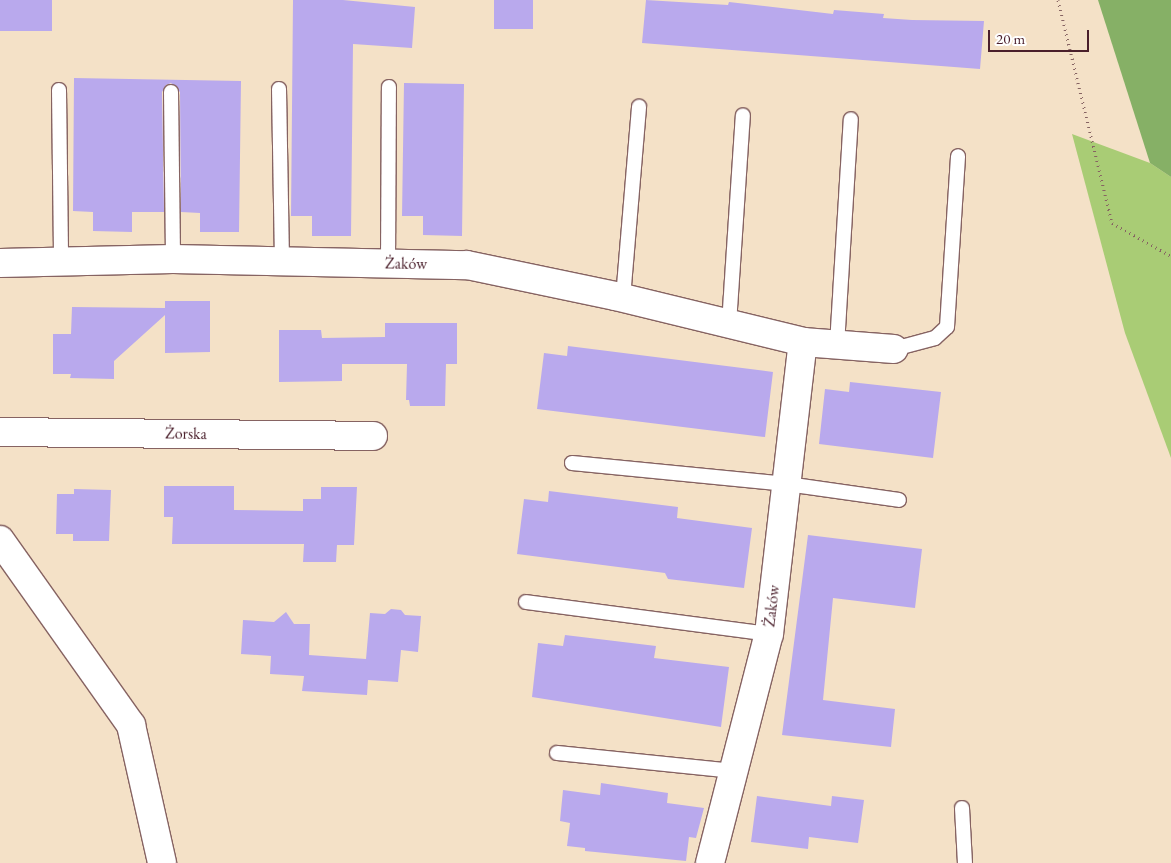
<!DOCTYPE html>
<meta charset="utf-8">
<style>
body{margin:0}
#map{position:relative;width:1171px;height:863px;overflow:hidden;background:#f4e1c7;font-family:"EB Garamond",serif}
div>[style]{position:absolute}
.green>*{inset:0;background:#a9cc75}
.forest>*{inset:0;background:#86b066}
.building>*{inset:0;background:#b9a9ed;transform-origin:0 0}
.path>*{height:3px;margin-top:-1.5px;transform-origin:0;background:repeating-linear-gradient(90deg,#866362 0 1px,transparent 0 5px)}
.roads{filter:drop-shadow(1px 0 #866362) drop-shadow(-1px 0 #866362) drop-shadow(0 1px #866362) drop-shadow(0 -1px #866362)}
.lane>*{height:14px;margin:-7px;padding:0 7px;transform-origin:7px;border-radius:7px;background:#fff}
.street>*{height:28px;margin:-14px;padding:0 14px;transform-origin:14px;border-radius:14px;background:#fff}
span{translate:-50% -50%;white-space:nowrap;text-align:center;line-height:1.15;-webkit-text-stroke:5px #fff;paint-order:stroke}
.street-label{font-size:16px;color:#4a1f2b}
.scale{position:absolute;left:988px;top:30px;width:101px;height:22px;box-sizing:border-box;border:2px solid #4a1f2b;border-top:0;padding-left:6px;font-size:15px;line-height:18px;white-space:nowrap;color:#4a1f2b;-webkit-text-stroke:4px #fff;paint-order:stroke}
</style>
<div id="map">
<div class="green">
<div style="clip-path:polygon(1072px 134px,1150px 163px,1171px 177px,1171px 458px,1125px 333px)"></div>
</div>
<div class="forest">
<div style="clip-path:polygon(1098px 0,1171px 0,1171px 177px,1150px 163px)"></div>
</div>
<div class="building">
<div style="left:0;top:0;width:52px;height:31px"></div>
<div style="clip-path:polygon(293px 0,343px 0,415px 7px,412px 48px,353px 44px,351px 236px,312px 236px,312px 216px,291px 216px)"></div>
<div style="left:494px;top:0;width:39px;height:29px"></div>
<div style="clip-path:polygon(646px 0,728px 5px,729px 2px,833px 14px,834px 10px,884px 14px,883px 18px,912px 20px,984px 21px,980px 69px,642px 43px)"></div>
<div style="clip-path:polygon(74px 78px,241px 81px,239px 232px,200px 232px,200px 213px,181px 212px,180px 92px,171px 83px,166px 85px,162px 92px,164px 212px,132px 212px,132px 232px,93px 231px,93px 212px,73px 211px)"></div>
<div style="clip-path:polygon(404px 83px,464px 84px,462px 236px,423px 235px,423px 216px,402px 216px)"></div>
<div style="clip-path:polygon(165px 301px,210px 301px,210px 352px,165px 353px,165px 315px,114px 361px,114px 379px,70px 378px,71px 374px,53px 374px,53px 334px,71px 334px,72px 307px,165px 308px)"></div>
<div style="clip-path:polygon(385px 323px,457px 323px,457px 364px,446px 364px,445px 406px,410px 406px,409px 400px,406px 400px,407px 364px,342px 364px,342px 381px,279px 382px,279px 330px,321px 330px,322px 338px,385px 337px)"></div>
<div style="clip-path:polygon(568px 346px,773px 372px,765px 437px,537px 409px,544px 353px,567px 356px)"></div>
<div style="clip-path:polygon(850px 382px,941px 392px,933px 458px,819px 444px,825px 389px,849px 392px)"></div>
<div style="clip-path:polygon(164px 486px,234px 486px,234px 510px,303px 511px,303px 499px,321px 499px,321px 487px,357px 487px,354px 545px,337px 545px,336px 562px,303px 562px,304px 544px,172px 544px,173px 517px,164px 517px)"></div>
<div style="clip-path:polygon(74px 489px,111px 490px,109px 541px,73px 541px,73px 534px,56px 534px,57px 494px,74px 494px)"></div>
<div style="clip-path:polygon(549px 491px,678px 507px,677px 518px,752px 528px,744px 588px,668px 579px,665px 573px,517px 554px,524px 499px,548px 502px)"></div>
<div style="clip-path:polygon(808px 535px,922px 549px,915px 608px,833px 598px,823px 700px,895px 709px,891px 747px,782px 735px)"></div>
<div style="clip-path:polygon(391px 609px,401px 610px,405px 615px,421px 616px,418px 652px,401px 650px,398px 682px,368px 680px,367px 695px,302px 691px,304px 676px,270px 674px,271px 656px,241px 654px,243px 620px,274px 622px,286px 612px,294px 624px,310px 624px,309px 655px,366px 659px,370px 613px,385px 614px)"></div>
<div style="clip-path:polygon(565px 635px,656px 646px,654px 658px,729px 667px,721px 727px,532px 697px,538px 643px,563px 646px)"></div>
<div style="clip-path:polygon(601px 783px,668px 793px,667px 803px,704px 808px,696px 838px,689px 837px,686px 861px,585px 851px,585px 848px,567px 846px,570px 823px,560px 821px,563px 790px,600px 795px)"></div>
<div style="clip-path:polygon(757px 796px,831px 806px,832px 796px,864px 800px,858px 843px,809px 837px,808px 849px,751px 842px)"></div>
</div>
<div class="path">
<div style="left:1058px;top:0;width:229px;rotate:76.4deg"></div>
<div style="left:1112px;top:223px;width:68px;rotate:29.2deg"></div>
</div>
<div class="roads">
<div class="lane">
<div style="left:279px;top:89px;width:173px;rotate:89deg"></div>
<div style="left:59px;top:90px;width:172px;rotate:89.3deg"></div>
<div style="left:171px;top:92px;width:167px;rotate:89.3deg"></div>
<div style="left:388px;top:264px;width:177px;rotate:-89.7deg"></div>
<div style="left:623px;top:298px;width:192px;rotate:-85.2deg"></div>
<div style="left:729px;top:324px;width:209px;rotate:-86.2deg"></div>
<div style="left:837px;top:345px;width:226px;rotate:-86.5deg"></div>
<div style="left:894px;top:349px;width:42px;rotate:-15deg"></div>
<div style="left:935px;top:338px;width:16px;rotate:-43deg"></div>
<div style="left:947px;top:327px;width:171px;rotate:-86.3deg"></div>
<div style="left:572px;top:463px;width:216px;rotate:5.6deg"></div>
<div style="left:787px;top:484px;width:113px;rotate:8.1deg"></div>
<div style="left:526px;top:602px;width:245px;rotate:7.5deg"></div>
<div style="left:557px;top:753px;width:178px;rotate:5.8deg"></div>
<div style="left:962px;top:808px;width:55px;rotate:86.9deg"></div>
</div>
<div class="street">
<div style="left:0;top:263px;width:173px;rotate:-1.3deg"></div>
<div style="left:173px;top:259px;width:294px;rotate:1.2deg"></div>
<div style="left:467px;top:265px;width:151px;rotate:11.8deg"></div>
<div style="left:615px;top:296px;width:194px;rotate:13.7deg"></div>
<div style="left:803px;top:342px;width:91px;rotate:4.4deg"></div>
<div style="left:0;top:432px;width:373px;rotate:0.6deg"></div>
<div style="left:0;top:540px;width:227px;rotate:54.7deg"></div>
<div style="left:131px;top:725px;width:141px;rotate:77.3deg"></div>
<div style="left:710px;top:863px;width:236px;rotate:-75.6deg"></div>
<div style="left:769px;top:634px;width:294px;rotate:-83.4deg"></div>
</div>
</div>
<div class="street-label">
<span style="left:406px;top:264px;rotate:1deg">Żaków</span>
<span style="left:186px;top:434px;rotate:1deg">Żorska</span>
<span style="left:772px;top:606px;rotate:-83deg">Żaków</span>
</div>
<div class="scale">20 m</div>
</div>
